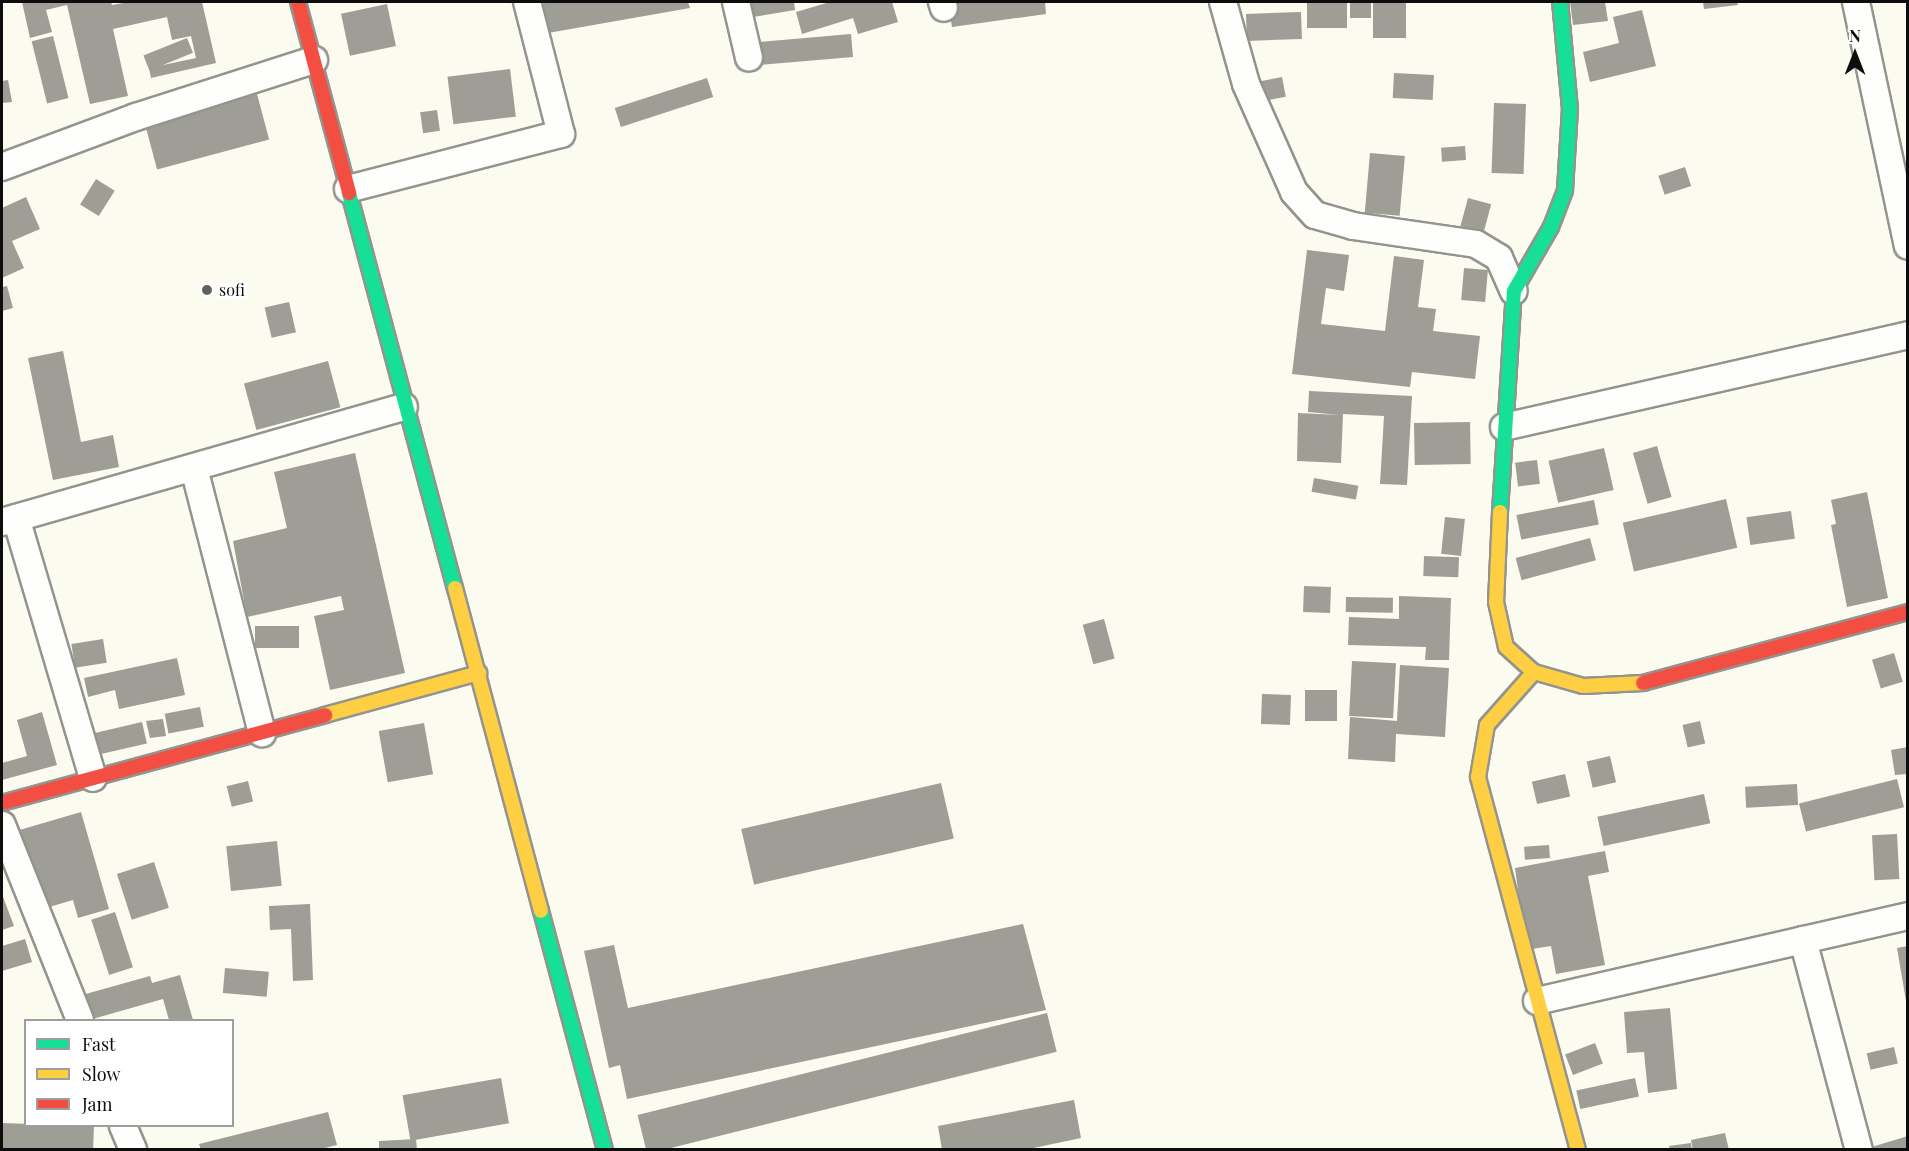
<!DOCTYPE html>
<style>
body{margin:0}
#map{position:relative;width:1909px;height:1151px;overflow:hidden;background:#fbfbf0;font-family:"Playfair Display",serif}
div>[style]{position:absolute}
.building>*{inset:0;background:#9e9d96;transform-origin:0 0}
.roads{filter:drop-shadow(2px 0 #94948f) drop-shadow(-2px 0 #94948f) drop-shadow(0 2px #94948f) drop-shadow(0 -2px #94948f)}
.street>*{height:26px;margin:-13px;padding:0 13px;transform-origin:13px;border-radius:13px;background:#fefefd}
.fast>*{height:14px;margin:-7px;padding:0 7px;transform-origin:7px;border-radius:7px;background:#16e098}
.slow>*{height:14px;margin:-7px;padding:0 7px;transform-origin:7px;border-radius:7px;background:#ffcf43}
.jam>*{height:14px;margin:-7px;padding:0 7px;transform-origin:7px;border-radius:7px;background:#f24e42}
.dots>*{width:16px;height:16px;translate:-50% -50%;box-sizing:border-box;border:3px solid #fff;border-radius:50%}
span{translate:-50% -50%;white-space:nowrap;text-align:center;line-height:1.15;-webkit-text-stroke:6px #fff;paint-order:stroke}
.poi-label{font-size:16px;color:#0d0d0d}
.left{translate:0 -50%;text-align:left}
.frame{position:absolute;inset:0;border:3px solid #0d0d0d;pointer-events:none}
.legend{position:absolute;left:24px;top:1019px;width:210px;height:108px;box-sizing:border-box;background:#fff;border:2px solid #9e9e9e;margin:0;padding:8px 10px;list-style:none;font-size:18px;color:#0d0d0d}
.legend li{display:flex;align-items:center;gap:12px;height:30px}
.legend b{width:30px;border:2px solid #9e9e9e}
.north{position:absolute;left:1825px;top:24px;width:60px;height:60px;-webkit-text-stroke:4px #fff;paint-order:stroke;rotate:0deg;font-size:16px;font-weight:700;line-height:24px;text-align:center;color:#0d0d0d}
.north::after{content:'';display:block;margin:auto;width:21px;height:27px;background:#0d0d0d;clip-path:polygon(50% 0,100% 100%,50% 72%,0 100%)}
</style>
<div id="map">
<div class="building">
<div style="clip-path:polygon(22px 2px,111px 2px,112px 5px,129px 2px,202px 2px,216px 63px,151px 78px,149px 68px,196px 58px,191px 36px,172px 40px,167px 17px,113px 29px,128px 96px,90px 104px,67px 5px,46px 10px,52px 32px,30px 38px)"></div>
<div style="clip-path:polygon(543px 2px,688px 2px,690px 8px,548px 33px)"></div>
<div style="clip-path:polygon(744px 2px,794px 2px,795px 10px,747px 18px)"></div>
<div style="clip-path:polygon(830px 2px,892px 2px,898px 22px,858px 34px,853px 18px,802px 34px,796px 12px)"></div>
<div style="clip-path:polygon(948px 2px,1045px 2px,1046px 14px,952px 27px)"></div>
<div style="left:1307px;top:2px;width:40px;height:26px"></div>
<div style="left:1350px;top:2px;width:21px;height:16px"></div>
<div style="left:1373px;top:2px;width:33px;height:36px"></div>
<div style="clip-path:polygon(1570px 2px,1605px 2px,1608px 21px,1573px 25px)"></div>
<div style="clip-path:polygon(1703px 2px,1737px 2px,1738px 5px,1704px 9px)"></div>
<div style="left:387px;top:4px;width:43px;height:47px;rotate:78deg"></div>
<div style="clip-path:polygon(1642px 10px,1656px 66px,1590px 82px,1583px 52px,1619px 43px,1613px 17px)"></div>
<div style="left:1301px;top:12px;width:27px;height:55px;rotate:88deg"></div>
<div style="left:851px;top:34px;width:23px;height:95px;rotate:85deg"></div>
<div style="left:53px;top:36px;width:64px;height:22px;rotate:76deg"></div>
<div style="left:187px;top:38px;width:16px;height:47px;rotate:68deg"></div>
<div style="left:510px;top:69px;width:48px;height:63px;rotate:83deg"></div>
<div style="left:1394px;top:73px;width:40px;height:25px;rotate:3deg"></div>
<div style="left:1282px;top:77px;width:20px;height:25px;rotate:79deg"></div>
<div style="left:707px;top:78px;width:20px;height:97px;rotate:72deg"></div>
<div style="clip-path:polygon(8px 80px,12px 102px,2px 103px,2px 81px)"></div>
<div style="left:257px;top:94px;width:47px;height:116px;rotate:75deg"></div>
<div style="left:1494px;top:103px;width:32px;height:70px;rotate:2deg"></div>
<div style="left:437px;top:110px;width:21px;height:17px;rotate:82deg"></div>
<div style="left:1465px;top:146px;width:14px;height:24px;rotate:86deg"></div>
<div style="left:1370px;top:153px;width:35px;height:60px;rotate:5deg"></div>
<div style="left:1685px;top:167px;width:20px;height:28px;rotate:72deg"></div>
<div style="left:96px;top:179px;width:22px;height:30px;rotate:32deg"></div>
<div style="clip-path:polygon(26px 197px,40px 229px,12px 241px,24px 268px,2px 278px,2px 208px)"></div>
<div style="left:1468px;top:198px;width:24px;height:29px;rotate:15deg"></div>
<div style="clip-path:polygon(1307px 250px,1349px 255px,1344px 291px,1326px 288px,1321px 324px,1385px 331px,1394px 256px,1424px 260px,1418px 307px,1436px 309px,1433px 331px,1480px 336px,1475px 379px,1412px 372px,1410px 387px,1292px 374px)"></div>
<div style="left:1464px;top:268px;width:24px;height:32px;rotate:5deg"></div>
<div style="clip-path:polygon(7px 286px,13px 308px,2px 311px,2px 287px)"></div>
<div style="left:289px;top:302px;width:31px;height:25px;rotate:77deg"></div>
<div style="clip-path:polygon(63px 351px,81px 442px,113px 435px,119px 467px,53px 480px,28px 358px)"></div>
<div style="left:328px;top:361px;width:48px;height:87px;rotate:75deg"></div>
<div style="clip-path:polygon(1309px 391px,1412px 396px,1407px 485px,1380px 484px,1384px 416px,1343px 414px,1341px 463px,1297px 461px,1298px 413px,1340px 415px,1308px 412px)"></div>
<div style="left:1470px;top:422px;width:42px;height:56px;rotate:89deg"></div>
<div style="left:1657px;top:446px;width:53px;height:25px;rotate:74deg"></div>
<div style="left:1604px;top:448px;width:43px;height:57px;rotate:77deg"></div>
<div style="clip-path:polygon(355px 453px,405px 673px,330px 690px,314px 616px,344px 610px,341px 596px,247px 617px,233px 541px,287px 528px,274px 472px)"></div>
<div style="left:1537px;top:460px;width:24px;height:22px;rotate:83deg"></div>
<div style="left:1314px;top:478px;width:45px;height:14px;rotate:10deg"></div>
<div style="clip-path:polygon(1867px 492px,1888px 598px,1847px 607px,1831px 525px,1836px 524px,1831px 500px)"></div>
<div style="left:1726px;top:499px;width:50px;height:106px;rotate:77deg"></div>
<div style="left:1594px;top:500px;width:25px;height:79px;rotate:79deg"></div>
<div style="left:1791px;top:511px;width:28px;height:45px;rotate:82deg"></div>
<div style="left:1445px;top:517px;width:20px;height:37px;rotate:6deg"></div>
<div style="left:1590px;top:538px;width:23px;height:77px;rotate:75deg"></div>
<div style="left:1424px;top:556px;width:35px;height:20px;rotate:2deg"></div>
<div style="left:1304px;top:586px;width:27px;height:26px;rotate:2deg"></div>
<div style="clip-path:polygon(1399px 596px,1451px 598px,1449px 660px,1425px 660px,1426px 647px,1348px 645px,1349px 617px,1399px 619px)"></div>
<div style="left:1346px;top:597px;width:47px;height:15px;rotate:1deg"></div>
<div style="left:1104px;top:619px;width:41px;height:22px;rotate:75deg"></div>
<div style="left:299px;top:626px;width:22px;height:44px;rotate:90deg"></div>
<div style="left:103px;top:639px;width:24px;height:32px;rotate:81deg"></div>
<div style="left:1894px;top:653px;width:30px;height:23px;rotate:73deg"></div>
<div style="clip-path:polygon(177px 658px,185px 695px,119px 709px,115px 690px,88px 697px,84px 678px)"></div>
<div style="left:1352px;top:661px;width:44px;height:55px;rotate:3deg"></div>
<div style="clip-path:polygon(1400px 665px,1449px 668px,1445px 737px,1396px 734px,1395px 762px,1348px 759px,1350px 717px,1397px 721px)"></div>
<div style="left:1305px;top:690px;width:32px;height:31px"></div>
<div style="left:1262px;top:694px;width:29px;height:30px;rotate:2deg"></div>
<div style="left:200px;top:707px;width:20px;height:36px;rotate:79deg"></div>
<div style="clip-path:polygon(42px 712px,57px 765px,2px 780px,2px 763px,27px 756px,17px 720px)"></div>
<div style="clip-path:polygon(163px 719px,166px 736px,150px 738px,146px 721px)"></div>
<div style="left:1700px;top:721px;width:23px;height:18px;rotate:77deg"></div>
<div style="left:142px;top:722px;width:22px;height:54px;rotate:77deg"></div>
<div style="left:424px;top:723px;width:52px;height:46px;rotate:80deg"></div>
<div style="clip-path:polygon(1908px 747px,1908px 774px,1895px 775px,1891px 750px)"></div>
<div style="left:1610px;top:756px;width:27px;height:24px;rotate:77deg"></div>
<div style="left:1565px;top:774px;width:23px;height:34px;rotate:77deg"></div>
<div style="left:1897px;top:779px;width:29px;height:101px;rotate:76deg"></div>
<div style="left:248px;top:781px;width:21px;height:22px;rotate:76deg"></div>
<div style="left:941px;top:783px;width:57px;height:205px;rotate:77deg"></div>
<div style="left:1797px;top:784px;width:21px;height:52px;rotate:87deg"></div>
<div style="left:1704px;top:794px;width:30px;height:109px;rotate:78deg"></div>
<div style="clip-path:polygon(81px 812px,109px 909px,78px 918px,73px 900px,39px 910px,16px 831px)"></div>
<div style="left:1897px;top:834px;width:45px;height:25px;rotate:87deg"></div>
<div style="left:277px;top:841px;width:45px;height:51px;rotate:84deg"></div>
<div style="left:1549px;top:845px;width:13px;height:25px;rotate:86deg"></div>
<div style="clip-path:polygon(1605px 851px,1609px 872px,1588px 876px,1605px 965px,1556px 974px,1551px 946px,1526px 950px,1515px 868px)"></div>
<div style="left:154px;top:862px;width:48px;height:39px;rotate:72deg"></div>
<div style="clip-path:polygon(2px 894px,14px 926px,2px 930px)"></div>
<div style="clip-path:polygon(310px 904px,313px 980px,293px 981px,291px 929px,270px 930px,269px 906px)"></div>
<div style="left:115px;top:912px;width:58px;height:25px;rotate:72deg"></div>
<div style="clip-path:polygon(1023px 924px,1046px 1010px,627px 1099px,620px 1065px,609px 1068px,584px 951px,614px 945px,628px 1008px)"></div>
<div style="clip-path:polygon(25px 939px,32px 962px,2px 971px,2px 946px)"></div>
<div style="clip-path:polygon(1908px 946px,1908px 1001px,1906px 1001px,1897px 948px)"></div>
<div style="left:225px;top:968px;width:44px;height:25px;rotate:5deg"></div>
<div style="clip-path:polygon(180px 975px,193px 1020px,169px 1020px,163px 999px,89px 1020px,82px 995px,150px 976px,152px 983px)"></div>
<div style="clip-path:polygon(1670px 1008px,1677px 1089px,1648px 1093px,1644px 1052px,1627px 1053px,1624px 1012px)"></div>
<div style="left:1047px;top:1013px;width:40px;height:422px;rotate:76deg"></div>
<div style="left:1595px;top:1043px;width:22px;height:32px;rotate:69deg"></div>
<div style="left:1894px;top:1047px;width:17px;height:28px;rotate:77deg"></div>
<div style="left:501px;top:1078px;width:46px;height:100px;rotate:80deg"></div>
<div style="left:1635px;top:1078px;width:19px;height:60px;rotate:78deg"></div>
<div style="clip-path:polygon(1074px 1100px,1081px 1138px,1024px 1150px,942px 1150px,938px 1126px)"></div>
<div style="clip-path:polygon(328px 1112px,337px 1145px,317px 1150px,201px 1150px,199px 1144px)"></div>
<div style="left:2px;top:1123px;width:92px;height:27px;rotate:2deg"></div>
<div style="clip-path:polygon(1725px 1133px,1729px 1150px,1693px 1150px,1691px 1140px)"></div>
<div style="clip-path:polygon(1908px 1136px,1908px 1150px,1865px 1150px,1865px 1149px)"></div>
<div style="clip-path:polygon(416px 1139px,417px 1150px,379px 1150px,379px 1141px)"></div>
<div style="clip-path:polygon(1691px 1143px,1692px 1150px,1670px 1150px,1669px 1146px)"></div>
</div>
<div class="roads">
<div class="street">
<div style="left:736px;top:2px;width:57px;rotate:76.9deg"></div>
<div style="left:942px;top:2px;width:6px;rotate:72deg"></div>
<div style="left:1223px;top:2px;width:85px;rotate:74.3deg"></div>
<div style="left:1246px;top:84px;width:118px;rotate:66deg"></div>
<div style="left:1294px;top:192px;width:31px;rotate:48deg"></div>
<div style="left:1315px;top:215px;width:40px;rotate:16deg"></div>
<div style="left:1353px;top:226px;width:124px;rotate:8.3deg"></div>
<div style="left:1476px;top:244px;width:27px;rotate:31deg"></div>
<div style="left:1499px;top:258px;width:36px;rotate:66deg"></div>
<div style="left:1856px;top:2px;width:249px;rotate:78deg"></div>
<div style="left:2px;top:167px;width:143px;rotate:-20.5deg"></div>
<div style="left:136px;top:117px;width:187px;rotate:-17.8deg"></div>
<div style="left:348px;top:189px;width:220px;rotate:-14.5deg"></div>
<div style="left:561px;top:134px;width:136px;rotate:-104.4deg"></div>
<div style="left:1504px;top:427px;width:414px;rotate:-12.8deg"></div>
<div style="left:194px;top:468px;width:274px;rotate:75.6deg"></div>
<div style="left:16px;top:518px;width:271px;rotate:73.5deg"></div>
<div style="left:2px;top:522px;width:418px;rotate:-16deg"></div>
<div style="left:2px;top:825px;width:210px;rotate:68.2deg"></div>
<div style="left:1803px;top:940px;width:217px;rotate:75.1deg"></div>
<div style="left:1537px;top:1001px;width:381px;rotate:-12.9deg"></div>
<div style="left:123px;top:1126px;width:26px;rotate:67deg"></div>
</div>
<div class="fast">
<div style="left:349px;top:193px;width:409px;rotate:75deg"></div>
<div style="left:1500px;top:512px;width:221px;rotate:-86.4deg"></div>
<div style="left:1514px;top:291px;width:74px;rotate:-60deg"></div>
<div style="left:1551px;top:227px;width:40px;rotate:-69deg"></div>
<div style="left:1565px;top:190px;width:81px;rotate:-86.5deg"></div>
<div style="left:1570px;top:109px;width:107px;rotate:-95.3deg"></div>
<div style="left:541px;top:911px;width:247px;rotate:75deg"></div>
</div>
<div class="slow">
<div style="left:1500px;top:512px;width:90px;rotate:92.5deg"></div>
<div style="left:1496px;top:602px;width:46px;rotate:77.5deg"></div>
<div style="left:1506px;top:647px;width:38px;rotate:42deg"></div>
<div style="left:1534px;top:672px;width:51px;rotate:15.9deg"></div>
<div style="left:1583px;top:686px;width:60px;rotate:-2.9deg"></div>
<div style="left:455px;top:588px;width:334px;rotate:75.1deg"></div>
<div style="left:1534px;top:672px;width:71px;rotate:131.6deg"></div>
<div style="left:1487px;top:725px;width:53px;rotate:99.8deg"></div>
<div style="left:1478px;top:777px;width:386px;rotate:75deg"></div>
<div style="left:325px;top:715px;width:160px;rotate:-15.3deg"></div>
</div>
<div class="jam">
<div style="left:298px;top:2px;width:198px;rotate:75deg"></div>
<div style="left:1643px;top:683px;width:274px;rotate:-15deg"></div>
<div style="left:2px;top:803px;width:335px;rotate:-15.2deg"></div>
</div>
</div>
<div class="dots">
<div style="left:207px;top:290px;background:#60605c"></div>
</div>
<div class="poi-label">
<span class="left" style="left:219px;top:290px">sofi</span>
</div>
<div class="frame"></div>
<ul class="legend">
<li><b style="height:8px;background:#16e098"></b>Fast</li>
<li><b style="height:8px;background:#ffcf43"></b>Slow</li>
<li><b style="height:8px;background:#f24e42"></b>Jam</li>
</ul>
<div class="north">N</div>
</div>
